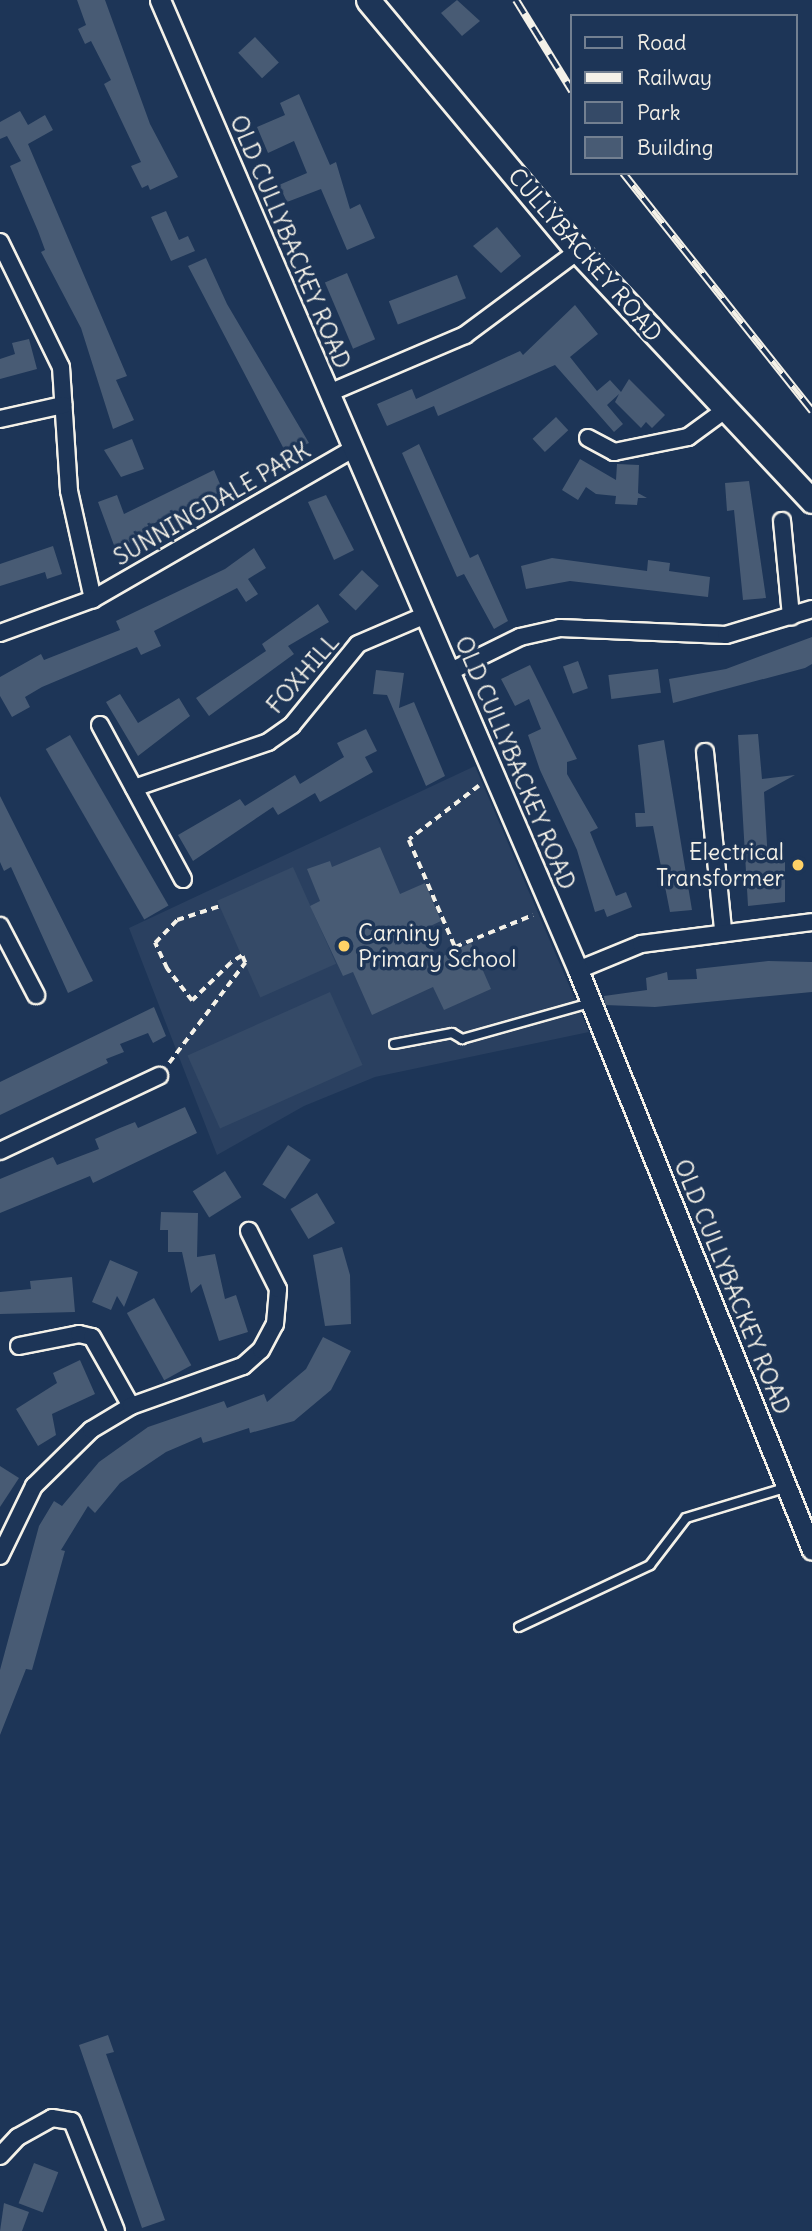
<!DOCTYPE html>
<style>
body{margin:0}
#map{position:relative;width:812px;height:2231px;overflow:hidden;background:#1d3557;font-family:Delius,sans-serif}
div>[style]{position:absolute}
.built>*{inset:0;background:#2a4060}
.green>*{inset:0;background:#354a67;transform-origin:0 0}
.building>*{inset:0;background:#485b74;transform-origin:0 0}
.path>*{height:3.5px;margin-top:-1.75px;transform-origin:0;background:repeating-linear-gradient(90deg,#f4f1e8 0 7px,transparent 0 12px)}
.roads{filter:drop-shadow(2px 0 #f4f1e8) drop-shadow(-2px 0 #f4f1e8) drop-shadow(0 2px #f4f1e8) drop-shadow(0 -2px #f4f1e8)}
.service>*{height:8px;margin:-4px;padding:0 4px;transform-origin:4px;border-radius:4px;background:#1d3557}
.minor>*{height:16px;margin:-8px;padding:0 8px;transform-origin:8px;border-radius:8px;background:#1d3557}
.tertiary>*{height:19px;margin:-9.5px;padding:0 9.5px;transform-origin:9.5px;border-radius:9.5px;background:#1d3557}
.secondary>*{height:23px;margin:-11.5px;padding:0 11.5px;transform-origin:11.5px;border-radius:11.5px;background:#1d3557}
.rail>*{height:8px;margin-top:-4px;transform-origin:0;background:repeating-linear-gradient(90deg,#1d3557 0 16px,#f4f1e8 0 32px);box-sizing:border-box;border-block:2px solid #f4f1e8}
.dots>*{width:19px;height:19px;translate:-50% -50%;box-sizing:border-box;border:4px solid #1d3557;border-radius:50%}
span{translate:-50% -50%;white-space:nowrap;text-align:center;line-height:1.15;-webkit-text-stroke:7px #1d3557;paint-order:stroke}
.street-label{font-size:23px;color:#f4f1e8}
.poi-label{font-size:23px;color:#f4f1e8}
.right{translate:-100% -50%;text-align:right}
.left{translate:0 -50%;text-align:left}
.legend{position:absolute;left:570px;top:14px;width:228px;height:161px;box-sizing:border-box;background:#1d3557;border:2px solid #738091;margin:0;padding:9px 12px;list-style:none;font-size:21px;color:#f4f1e8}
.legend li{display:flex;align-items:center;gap:14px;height:35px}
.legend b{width:35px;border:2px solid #738091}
</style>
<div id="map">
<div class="built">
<div style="clip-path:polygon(475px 766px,589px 1032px,375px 1077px,304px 1106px,217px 1155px,129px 928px)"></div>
</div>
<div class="green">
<div style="left:293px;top:867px;width:106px;height:83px;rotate:66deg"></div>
<div style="left:330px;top:992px;width:80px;height:156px;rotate:66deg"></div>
</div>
<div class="building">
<div style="clip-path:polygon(77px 0,105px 0,150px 124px,178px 177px,150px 190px,148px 185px,142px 188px,131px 166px,141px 162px,104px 84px,111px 80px,91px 41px,85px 44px,78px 29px,86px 25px)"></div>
<div style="clip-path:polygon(457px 0,480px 21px,462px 36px,441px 13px)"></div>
<div style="left:255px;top:37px;width:35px;height:23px;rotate:47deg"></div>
<div style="clip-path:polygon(299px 94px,330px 165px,336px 162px,350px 209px,360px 204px,375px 238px,347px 250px,321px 189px,287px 202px,279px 185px,307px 173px,294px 141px,268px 153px,257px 127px,285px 115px,280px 103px)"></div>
<div style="clip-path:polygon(20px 111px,28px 125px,45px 115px,53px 130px,28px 144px,127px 376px,116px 380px,134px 420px,113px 429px,81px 328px,41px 252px,45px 250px,38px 231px,10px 166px,21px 161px,7px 136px,0 139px,0 122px)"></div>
<div style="clip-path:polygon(166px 211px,179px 240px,188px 236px,195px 251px,171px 261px,151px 217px)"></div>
<div style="clip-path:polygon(497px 227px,521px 256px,501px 273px,473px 246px)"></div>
<div style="clip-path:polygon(206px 258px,227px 304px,309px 443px,286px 453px,188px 266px)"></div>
<div style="left:347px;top:273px;width:72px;height:24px;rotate:67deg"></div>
<div style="left:457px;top:275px;width:25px;height:73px;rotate:69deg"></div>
<div style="clip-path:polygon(575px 305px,598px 334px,570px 357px,597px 391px,610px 380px,621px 392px,629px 379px,665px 415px,652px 428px,646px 422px,641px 428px,615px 402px,619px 394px,607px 405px,623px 424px,614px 432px,555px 365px,438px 416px,434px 406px,387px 426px,377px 404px,412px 389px,416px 399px,520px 351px,523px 355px)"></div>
<div style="clip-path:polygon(29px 339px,37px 369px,0 379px,0 359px,15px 354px,12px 343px)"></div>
<div style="left:556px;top:417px;width:18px;height:32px;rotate:47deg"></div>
<div style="clip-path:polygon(132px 439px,144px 469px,121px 477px,104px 450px)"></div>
<div style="clip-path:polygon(419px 444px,470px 558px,478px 554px,508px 621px,494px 629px,464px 574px,457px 577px,402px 453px)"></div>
<div style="clip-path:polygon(580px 459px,616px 480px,617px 464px,639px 465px,638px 493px,647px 498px,638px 498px,637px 505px,615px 504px,616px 496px,596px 494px,586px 487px,578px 500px,562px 490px)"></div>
<div style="clip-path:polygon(214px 470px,223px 491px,142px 529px,145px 537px,115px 548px,98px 502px,117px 495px,124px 514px)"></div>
<div style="clip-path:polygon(749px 481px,766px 598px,743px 600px,734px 510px,727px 511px,725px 483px)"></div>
<div style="clip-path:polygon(326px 495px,354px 550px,334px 560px,308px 502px)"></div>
<div style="clip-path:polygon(53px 546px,62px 574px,47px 579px,45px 572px,0 586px,0 564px)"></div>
<div style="clip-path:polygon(254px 548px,266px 568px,248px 579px,258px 594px,246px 602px,237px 588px,154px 631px,161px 646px,141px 655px,137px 647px,42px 687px,25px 697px,30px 707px,12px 717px,0 696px,0 677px,41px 654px,44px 660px,120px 630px,116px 621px,225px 569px)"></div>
<div style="clip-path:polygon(552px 558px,647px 571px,648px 560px,670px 563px,669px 571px,710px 577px,708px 597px,570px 581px,526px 589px,521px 566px)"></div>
<div style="left:362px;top:570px;width:23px;height:34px;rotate:43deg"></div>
<div style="clip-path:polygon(318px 604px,329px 622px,288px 646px,294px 654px,209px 716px,196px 698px,266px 651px,262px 644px)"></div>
<div style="clip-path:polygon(812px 637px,812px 664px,805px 668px,673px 703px,669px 679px,726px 669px)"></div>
<div style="left:578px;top:661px;width:29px;height:16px;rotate:70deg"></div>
<div style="clip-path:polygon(530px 665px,577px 759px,567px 762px,567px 774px,598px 828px,590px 832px,616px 896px,626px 892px,632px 907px,607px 917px,604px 909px,595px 912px,577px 850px,540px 770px,528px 735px,541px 729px,529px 699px,515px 706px,501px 679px)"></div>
<div style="left:658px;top:669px;width:24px;height:50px;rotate:83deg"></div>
<div style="clip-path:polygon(376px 670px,404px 673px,399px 708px,414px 702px,445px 776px,426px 786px,387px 695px,373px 694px)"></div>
<div style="clip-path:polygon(120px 694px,138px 723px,179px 698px,190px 716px,138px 756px,106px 702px)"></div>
<div style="clip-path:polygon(366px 729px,377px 751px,365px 757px,373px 772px,320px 802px,315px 793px,278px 815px,273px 807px,193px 861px,178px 835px,240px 799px,245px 806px,295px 775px,300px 784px,344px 757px,337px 743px)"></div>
<div style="clip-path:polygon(758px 734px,762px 779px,795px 775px,764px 792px,768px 862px,785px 862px,785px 902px,748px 906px,738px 735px)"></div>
<div style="left:70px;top:735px;width:197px;height:28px;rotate:60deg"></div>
<div style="clip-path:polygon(664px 740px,692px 910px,670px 912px,653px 826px,636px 827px,635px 813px,645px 813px,638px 745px)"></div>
<div style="clip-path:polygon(0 796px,93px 981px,68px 993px,11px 867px,4px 871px,0 862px)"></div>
<div style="clip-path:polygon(380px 847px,400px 894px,425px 883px,441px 921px,424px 929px,437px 959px,471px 943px,491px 989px,444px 1010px,433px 987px,372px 1015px,353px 972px,343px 976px,310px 906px,320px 901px,307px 869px,330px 861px,332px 867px)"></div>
<div style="clip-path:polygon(768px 961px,812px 962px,812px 992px,655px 1007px,605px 1005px,604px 996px,647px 990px,646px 978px,667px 972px,668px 980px,697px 979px,696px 969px)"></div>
<div style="clip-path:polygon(154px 1007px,166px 1036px,153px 1043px,148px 1033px,120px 1044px,124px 1052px,106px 1059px,108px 1063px,0 1115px,0 1082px)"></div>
<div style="clip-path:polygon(185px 1107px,197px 1133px,93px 1183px,90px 1176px,0 1213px,0 1179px,53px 1157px,57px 1165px,99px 1149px,95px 1139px,120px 1128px,135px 1122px,138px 1128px)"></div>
<div style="left:288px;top:1145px;width:27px;height:47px;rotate:33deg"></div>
<div style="left:225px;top:1171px;width:31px;height:38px;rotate:58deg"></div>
<div style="left:317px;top:1193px;width:35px;height:31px;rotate:59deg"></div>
<div style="clip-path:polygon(161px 1212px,198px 1213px,197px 1257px,215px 1254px,225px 1299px,236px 1295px,248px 1332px,219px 1341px,201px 1284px,191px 1293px,182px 1252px,168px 1252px,168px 1230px,160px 1230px)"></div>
<div style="clip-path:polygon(342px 1247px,350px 1275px,351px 1324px,325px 1326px,313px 1255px)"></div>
<div style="clip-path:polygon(110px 1260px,138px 1272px,124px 1307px,117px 1296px,111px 1310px,92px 1302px)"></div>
<div style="clip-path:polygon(72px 1277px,75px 1312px,0 1314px,0 1292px,31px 1289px,30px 1281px)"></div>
<div style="left:154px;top:1298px;width:77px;height:31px;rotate:61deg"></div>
<div style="clip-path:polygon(323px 1337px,351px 1351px,331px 1390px,294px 1421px,250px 1433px,249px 1428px,203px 1443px,201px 1437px,166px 1452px,120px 1483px,95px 1513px,88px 1506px,61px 1550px,65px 1551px,32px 1670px,26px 1669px,0 1735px,0 1670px,39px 1526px,54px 1501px,62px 1506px,99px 1462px,148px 1427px,224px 1401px,227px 1408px,264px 1394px,267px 1402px,306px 1369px)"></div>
<div style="clip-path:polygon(80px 1360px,95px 1394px,52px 1414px,56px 1435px,38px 1446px,16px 1409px,57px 1383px,53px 1373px)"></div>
<div style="clip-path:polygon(0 1466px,19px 1478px,0 1507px)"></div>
<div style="clip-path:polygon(108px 2035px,114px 2052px,106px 2054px,165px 2220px,142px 2228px,79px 2045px)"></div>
<div style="left:34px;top:2163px;width:26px;height:43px;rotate:21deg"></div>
<div style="clip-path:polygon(4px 2203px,29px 2212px,22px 2231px,0 2231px)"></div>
</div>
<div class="path">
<div style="left:479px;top:786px;width:88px;rotate:142.4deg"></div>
<div style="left:409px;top:840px;width:116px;rotate:66.7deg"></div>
<div style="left:455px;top:947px;width:84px;rotate:-22.3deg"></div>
<div style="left:169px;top:1063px;width:126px;rotate:-52.8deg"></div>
<div style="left:245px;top:963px;width:8px;rotate:-113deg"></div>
<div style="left:242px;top:956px;width:13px;rotate:148deg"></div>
<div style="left:231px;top:963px;width:54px;rotate:135.7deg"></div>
<div style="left:192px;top:1001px;width:41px;rotate:-128deg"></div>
<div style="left:167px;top:969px;width:29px;rotate:-115deg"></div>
<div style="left:155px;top:943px;width:32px;rotate:-46deg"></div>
<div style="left:177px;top:920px;width:45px;rotate:-18deg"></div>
</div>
<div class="roads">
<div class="service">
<div style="left:394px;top:1044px;width:59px;rotate:-10.7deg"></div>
<div style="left:452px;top:1033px;width:12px;rotate:31deg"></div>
<div style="left:462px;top:1039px;width:133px;rotate:-15.7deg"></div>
<div style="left:519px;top:1627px;width:145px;rotate:-25.3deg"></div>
<div style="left:650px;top:1565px;width:59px;rotate:-52.5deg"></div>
<div style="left:686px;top:1518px;width:103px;rotate:-16.9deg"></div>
</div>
<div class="minor">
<div style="left:0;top:242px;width:139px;rotate:64deg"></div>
<div style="left:61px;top:367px;width:124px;rotate:86.3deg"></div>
<div style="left:69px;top:491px;width:111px;rotate:77.5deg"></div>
<div style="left:329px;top:393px;width:148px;rotate:-23.1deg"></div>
<div style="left:465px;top:335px;width:141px;rotate:-36.6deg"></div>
<div style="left:0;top:419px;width:65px;rotate:-12.5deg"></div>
<div style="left:588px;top:438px;width:30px;rotate:28deg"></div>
<div style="left:614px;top:452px;width:76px;rotate:-11.5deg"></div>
<div style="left:688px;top:437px;width:46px;rotate:-36.1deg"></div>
<div style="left:782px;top:521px;width:96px;rotate:84.6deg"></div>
<div style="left:0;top:633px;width:99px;rotate:-20.1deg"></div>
<div style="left:93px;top:599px;width:300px;rotate:-30deg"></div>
<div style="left:451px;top:671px;width:77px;rotate:-26.2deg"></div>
<div style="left:520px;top:637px;width:41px;rotate:-12.7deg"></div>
<div style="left:560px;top:628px;width:166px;rotate:2.4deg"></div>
<div style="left:726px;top:635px;width:90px;rotate:-16.8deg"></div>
<div style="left:100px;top:725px;width:175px;rotate:61.7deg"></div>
<div style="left:705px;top:752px;width:179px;rotate:84.2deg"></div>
<div style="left:134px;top:788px;width:142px;rotate:-18.9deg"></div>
<div style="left:268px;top:742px;width:29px;rotate:-35deg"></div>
<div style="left:292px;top:725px;width:104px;rotate:-50.8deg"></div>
<div style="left:358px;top:644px;width:74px;rotate:-23.1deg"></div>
<div style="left:0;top:926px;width:78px;rotate:62.4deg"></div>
<div style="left:578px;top:970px;width:68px;rotate:-22.4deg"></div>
<div style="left:641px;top:944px;width:172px;rotate:-7.3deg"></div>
<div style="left:0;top:1151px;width:176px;rotate:-25.3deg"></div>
<div style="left:19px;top:1346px;width:61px;rotate:-11.3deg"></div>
<div style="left:79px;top:1334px;width:13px;rotate:13deg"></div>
<div style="left:92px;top:1337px;width:79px;rotate:60.5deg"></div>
<div style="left:0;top:1556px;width:78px;rotate:-64.1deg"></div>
<div style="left:34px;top:1486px;width:80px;rotate:-44.5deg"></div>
<div style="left:91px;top:1430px;width:47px;rotate:-31deg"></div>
<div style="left:131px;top:1406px;width:119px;rotate:-19.7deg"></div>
<div style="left:243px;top:1366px;width:24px;rotate:-42deg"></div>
<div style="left:261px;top:1350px;width:30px;rotate:-62deg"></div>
<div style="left:275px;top:1324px;width:35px;rotate:-85deg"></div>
<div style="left:278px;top:1289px;width:65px;rotate:-116.6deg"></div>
<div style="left:0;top:2156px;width:26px;rotate:-47deg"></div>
<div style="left:18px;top:2137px;width:39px;rotate:-29deg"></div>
<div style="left:52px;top:2118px;width:20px;rotate:9deg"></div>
<div style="left:72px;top:2121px;width:118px;rotate:68.2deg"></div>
</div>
<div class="tertiary">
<div style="left:160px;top:0;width:1056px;rotate:66.69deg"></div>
<div style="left:578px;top:970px;width:625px;rotate:68.03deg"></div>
</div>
<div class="secondary">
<div style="left:368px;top:0;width:327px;rotate:50.1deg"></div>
<div style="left:578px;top:251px;width:342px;rotate:46.9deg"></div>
</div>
</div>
<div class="rail">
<div style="left:516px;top:0;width:107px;rotate:58.4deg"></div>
<div style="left:623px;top:173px;width:304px;rotate:51.5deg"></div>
</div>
<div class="dots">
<div style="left:798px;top:865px;background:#ffd166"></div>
<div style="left:344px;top:946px;background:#ffd166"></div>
</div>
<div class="street-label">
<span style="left:290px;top:242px;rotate:67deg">OLD CULLYBACKEY ROAD</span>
<span style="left:585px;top:255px;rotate:49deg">CULLYBACKEY ROAD</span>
<span style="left:212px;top:504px;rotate:-30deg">SUNNINGDALE PARK</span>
<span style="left:303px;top:674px;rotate:-49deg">FOXHILL</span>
<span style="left:515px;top:763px;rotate:67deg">OLD CULLYBACKEY ROAD</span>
<span style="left:732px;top:1287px;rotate:68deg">OLD CULLYBACKEY ROAD</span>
</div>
<div class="poi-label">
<span class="right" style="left:784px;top:865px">Electrical<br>Transformer</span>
<span class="left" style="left:358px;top:946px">Carniny<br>Primary School</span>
</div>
<ul class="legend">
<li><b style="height:9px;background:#1d3557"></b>Road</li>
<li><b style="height:9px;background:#f4f1e8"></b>Railway</li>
<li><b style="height:19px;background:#354a67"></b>Park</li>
<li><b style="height:19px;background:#485b74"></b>Building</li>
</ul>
</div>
